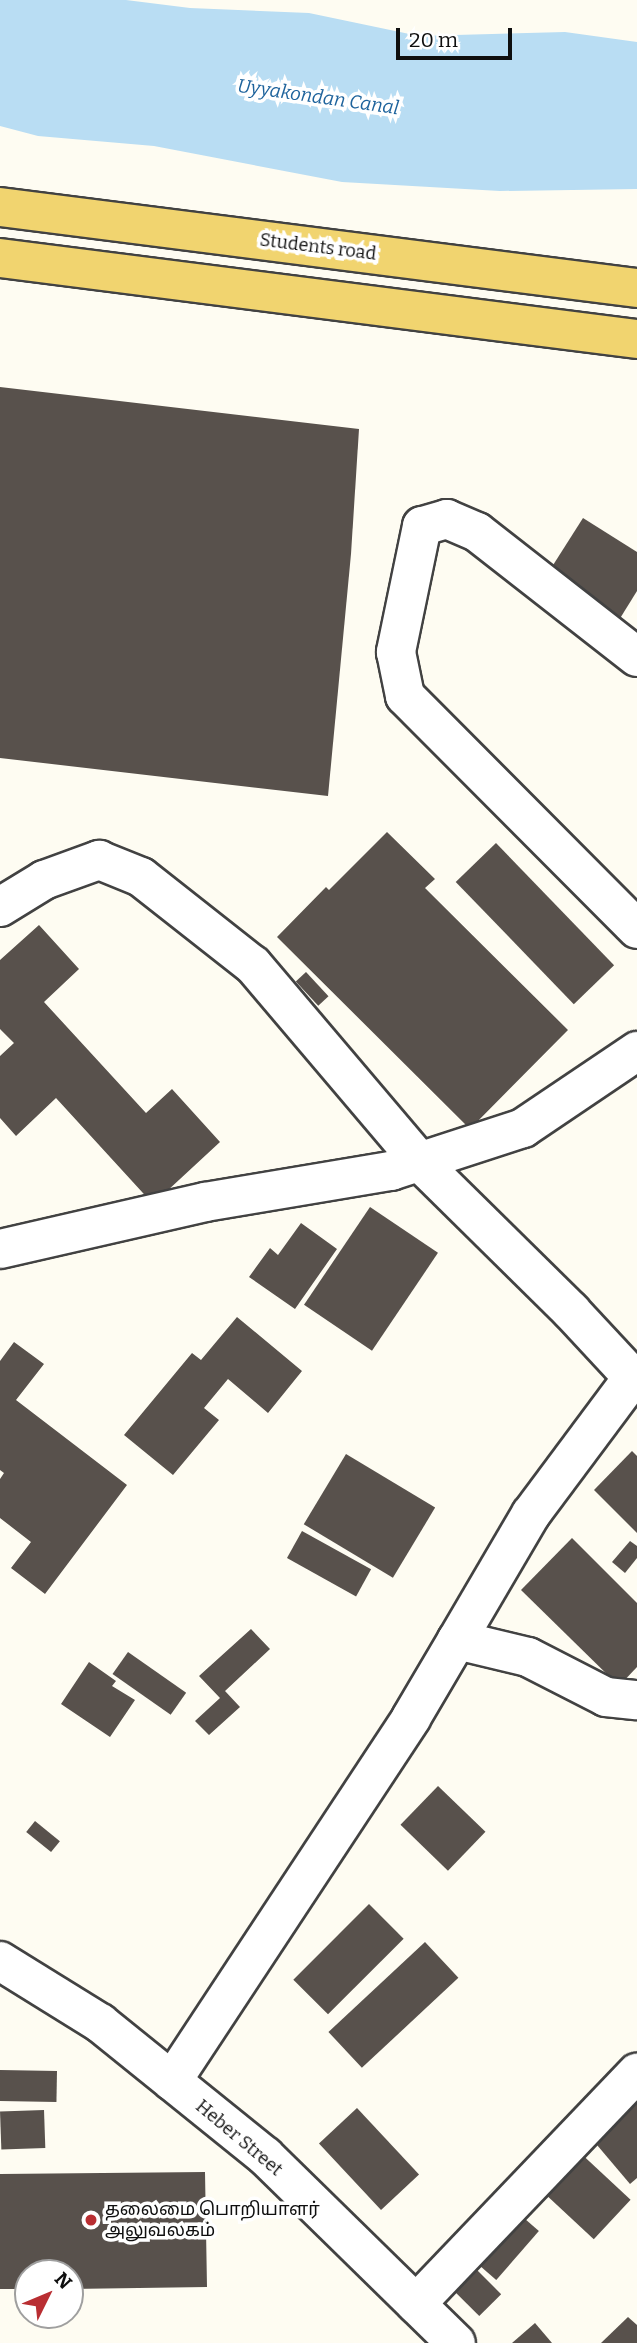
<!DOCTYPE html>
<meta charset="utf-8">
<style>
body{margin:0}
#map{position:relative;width:637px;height:2343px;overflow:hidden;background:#fefcf2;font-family:Bitter,"Noto Sans Tamil",serif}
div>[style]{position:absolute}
.water>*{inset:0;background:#b9ddf3}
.building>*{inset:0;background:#58514c;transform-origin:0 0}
.roads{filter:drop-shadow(2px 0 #424242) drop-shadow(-2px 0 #424242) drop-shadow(0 2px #424242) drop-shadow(0 -2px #424242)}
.minor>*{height:38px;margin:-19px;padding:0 19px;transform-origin:19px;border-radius:19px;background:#fff}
.major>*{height:38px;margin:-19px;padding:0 19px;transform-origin:19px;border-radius:19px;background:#f1d46f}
.dots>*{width:19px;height:19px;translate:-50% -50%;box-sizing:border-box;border:4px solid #fff;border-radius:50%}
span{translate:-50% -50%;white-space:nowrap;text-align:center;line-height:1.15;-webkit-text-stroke:7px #fff;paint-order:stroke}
.street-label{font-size:18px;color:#0f0f0f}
.poi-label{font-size:18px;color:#0f0f0f}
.left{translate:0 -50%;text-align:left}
.water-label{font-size:19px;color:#1e639c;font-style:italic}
.north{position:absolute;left:14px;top:2259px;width:70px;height:70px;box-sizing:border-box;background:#fff;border:2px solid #9f9f9f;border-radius:50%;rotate:47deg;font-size:19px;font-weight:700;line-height:28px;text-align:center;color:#0f0f0f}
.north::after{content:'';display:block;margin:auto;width:24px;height:32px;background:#b92e32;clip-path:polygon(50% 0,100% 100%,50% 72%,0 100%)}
.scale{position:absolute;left:396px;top:28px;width:116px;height:32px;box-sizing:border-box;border:4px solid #0f0f0f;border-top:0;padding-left:9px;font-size:21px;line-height:24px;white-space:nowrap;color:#0f0f0f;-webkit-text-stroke:5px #fff;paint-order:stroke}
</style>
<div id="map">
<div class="water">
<div style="clip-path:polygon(0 0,126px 0,190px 8px,309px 13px,419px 36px,565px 32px,637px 42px,637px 189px,500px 191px,342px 182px,154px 146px,38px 136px,0 126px)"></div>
</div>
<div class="building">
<div style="clip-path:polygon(0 387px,359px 429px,351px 554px,328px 796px,0 758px)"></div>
<div style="clip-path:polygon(583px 518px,637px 552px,637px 591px,619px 620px,548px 573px)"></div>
<div style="clip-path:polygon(387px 832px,435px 879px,425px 888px,568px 1030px,470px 1129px,277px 937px,326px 887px,329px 890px)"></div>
<div style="left:496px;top:843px;width:170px;height:56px;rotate:46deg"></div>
<div style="clip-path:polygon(39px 925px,79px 969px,44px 1002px,146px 1113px,172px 1089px,220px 1142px,153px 1204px,56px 1098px,16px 1136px,0 1118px,0 1056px,14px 1043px,0 1029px,0 960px)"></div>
<div style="left:306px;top:972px;width:33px;height:14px;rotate:47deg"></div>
<div style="left:370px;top:1207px;width:82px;height:118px;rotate:34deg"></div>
<div style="clip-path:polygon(301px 1223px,337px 1249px,295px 1309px,249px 1277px,270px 1248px,278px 1255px)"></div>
<div style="clip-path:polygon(237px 1317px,302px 1371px,268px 1413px,228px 1379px,204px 1408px,219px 1420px,173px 1475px,124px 1435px,192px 1353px,201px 1360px)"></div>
<div style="clip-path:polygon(14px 1342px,44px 1364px,16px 1400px,127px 1485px,45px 1594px,11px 1568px,31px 1542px,0 1518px,0 1479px,4px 1473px,0 1470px,0 1361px)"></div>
<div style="clip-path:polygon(632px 1451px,637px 1456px,637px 1533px,594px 1490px)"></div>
<div style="left:346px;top:1454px;width:104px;height:82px;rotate:31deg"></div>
<div style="left:302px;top:1531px;width:79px;height:31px;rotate:29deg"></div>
<div style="clip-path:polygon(572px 1538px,637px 1603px,637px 1667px,619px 1686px,521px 1590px)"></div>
<div style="clip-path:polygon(630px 1541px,637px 1546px,637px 1558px,625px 1573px,612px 1562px)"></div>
<div style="clip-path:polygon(251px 1629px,270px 1649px,225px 1691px,240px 1707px,209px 1735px,195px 1721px,220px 1698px,199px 1676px)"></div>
<div style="left:128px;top:1652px;width:71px;height:27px;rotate:35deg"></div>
<div style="clip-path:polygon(89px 1662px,116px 1681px,112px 1686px,135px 1700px,110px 1737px,61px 1704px)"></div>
<div style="left:438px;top:1786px;width:66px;height:54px;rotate:44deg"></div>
<div style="left:35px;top:1821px;width:32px;height:14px;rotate:39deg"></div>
<div style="left:369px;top:1904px;width:49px;height:107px;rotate:45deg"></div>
<div style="left:425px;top:1942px;width:49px;height:132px;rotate:47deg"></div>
<div style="left:0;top:2070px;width:57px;height:31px;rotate:1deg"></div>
<div style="clip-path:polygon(631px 2095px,637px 2102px,637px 2178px,630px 2184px,586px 2132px)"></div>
<div style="left:357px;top:2108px;width:91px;height:52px;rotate:47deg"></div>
<div style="left:44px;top:2110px;width:38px;height:44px;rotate:88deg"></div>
<div style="left:575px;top:2148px;width:76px;height:54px;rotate:43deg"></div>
<div style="clip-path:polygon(205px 2172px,207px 2287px,70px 2289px,70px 2273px,28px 2273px,28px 2289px,0 2289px,0 2174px)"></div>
<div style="left:517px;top:2212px;width:29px;height:65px;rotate:41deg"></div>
<div style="left:475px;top:2268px;width:37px;height:31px;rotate:45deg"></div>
<div style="clip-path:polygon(628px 2317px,637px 2325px,637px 2343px,601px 2343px)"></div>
<div style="clip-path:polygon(535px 2323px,552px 2343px,512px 2343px)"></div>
</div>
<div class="roads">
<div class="minor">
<div style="left:637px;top:657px;width:203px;rotate:-142deg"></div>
<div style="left:477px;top:532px;width:33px;rotate:-157deg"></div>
<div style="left:447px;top:519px;width:26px;rotate:164deg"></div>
<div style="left:422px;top:526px;width:129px;rotate:101.7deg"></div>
<div style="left:396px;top:652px;width:45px;rotate:78.4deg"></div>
<div style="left:405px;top:696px;width:329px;rotate:45.1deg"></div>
<div style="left:0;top:907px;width:52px;rotate:-31.5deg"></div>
<div style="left:44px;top:880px;width:59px;rotate:-20deg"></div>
<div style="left:99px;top:860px;width:45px;rotate:22deg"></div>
<div style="left:141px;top:877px;width:142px;rotate:38.2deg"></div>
<div style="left:253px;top:965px;width:257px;rotate:49.7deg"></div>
<div style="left:419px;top:1161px;width:214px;rotate:44.6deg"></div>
<div style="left:571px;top:1311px;width:97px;rotate:47.1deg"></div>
<div style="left:0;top:1249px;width:210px;rotate:-12.9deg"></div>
<div style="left:205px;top:1202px;width:189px;rotate:-9.5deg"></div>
<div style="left:391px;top:1171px;width:139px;rotate:-18deg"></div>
<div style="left:523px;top:1128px;width:138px;rotate:-34deg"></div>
<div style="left:457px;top:1640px;width:146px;rotate:-59.6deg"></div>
<div style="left:531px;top:1514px;width:171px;rotate:-53.3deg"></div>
<div style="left:0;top:1961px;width:118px;rotate:31.8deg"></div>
<div style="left:100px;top:2023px;width:212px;rotate:38.9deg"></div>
<div style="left:265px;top:2156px;width:267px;rotate:44.4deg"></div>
<div style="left:172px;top:2081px;width:435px;rotate:-56.6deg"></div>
<div style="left:411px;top:1718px;width:91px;rotate:-59.5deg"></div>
<div style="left:457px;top:1640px;width:73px;rotate:13.5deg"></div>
<div style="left:528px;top:1657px;width:88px;rotate:27.1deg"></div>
<div style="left:606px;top:1697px;width:31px;rotate:6deg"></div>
<div style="left:416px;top:2304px;width:320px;rotate:-46.3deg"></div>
</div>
<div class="major">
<div style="left:0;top:207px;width:642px;rotate:7.25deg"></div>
<div style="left:0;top:258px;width:642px;rotate:7.25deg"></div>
</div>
</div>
<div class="dots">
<div style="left:91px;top:2220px;background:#b92e32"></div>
</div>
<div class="street-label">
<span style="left:318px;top:247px;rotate:7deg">Students road</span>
<span style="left:239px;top:2138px;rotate:40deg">Heber Street</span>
</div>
<div class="poi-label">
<span class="left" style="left:105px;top:2220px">தலைமை பொறியாளர்<br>அலுவலகம்</span>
</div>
<div class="water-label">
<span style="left:318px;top:97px;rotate:8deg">Uyyakondan Canal</span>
</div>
<div class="north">N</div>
<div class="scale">20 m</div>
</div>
